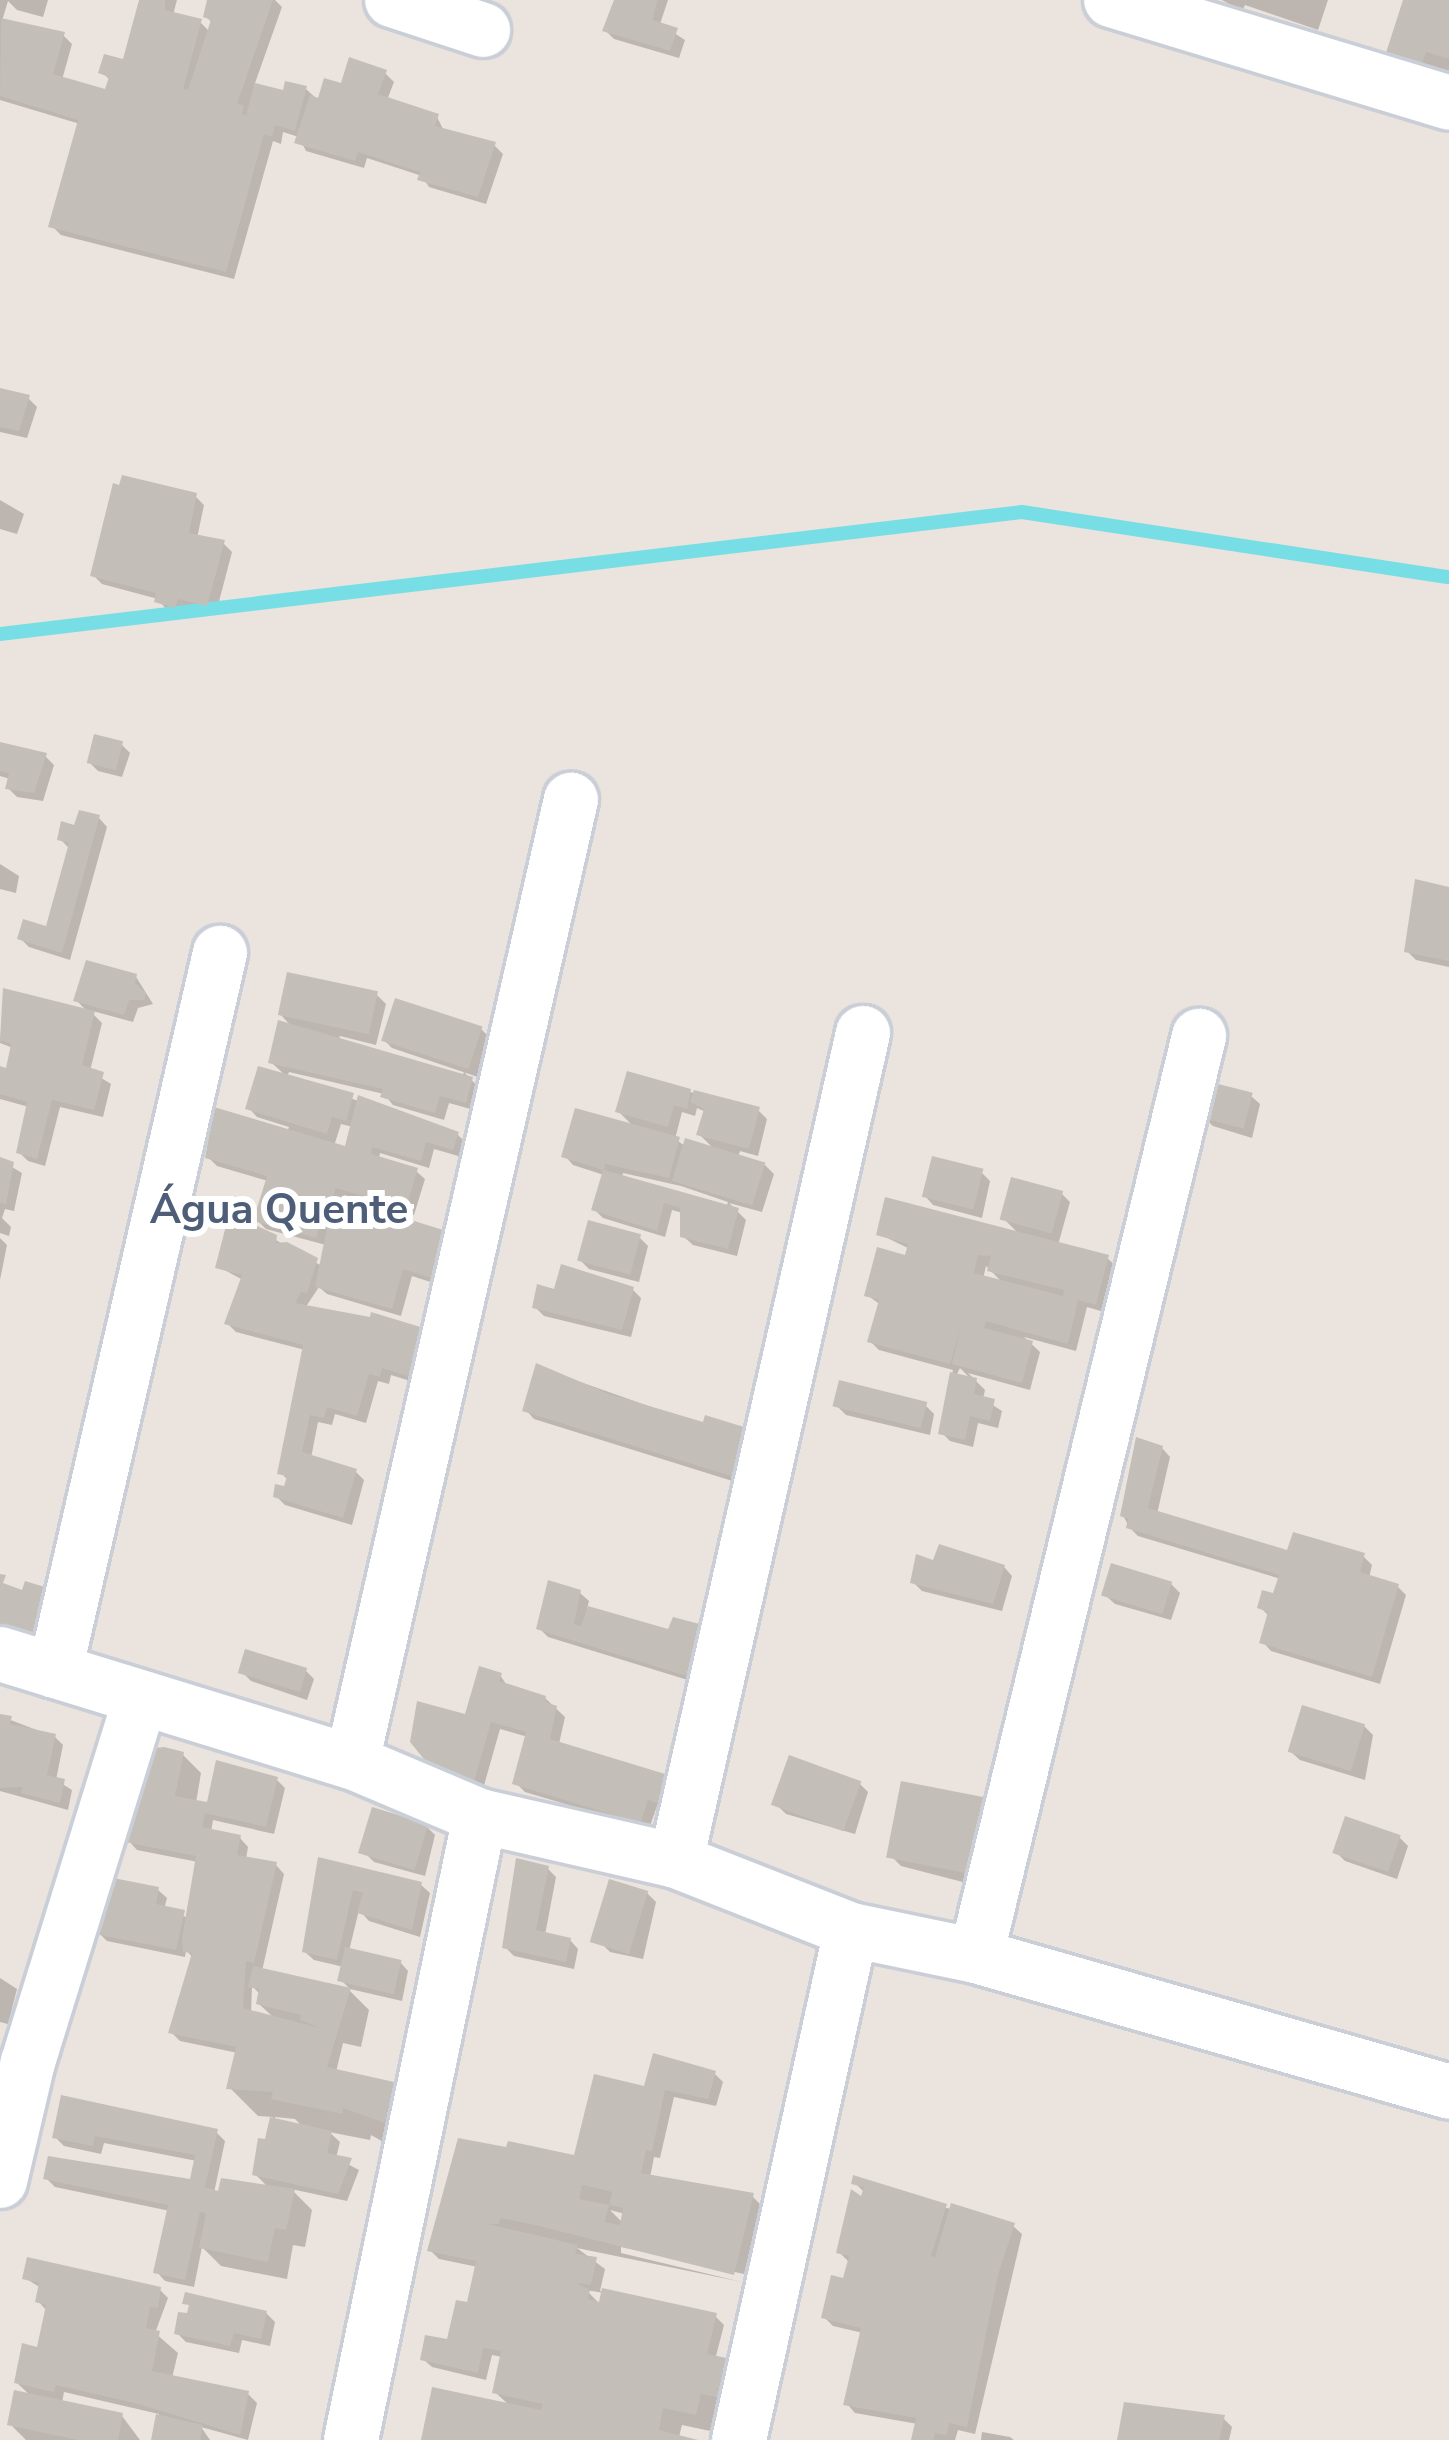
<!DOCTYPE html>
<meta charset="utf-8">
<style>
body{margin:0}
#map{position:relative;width:1449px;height:2440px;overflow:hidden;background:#ebe3dd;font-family:"Nunito Sans",sans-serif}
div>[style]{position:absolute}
.shadow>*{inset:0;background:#0003}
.stream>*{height:14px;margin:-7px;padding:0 7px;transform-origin:7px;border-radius:7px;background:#78dee6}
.building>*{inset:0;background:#c4beb9;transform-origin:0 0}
.roads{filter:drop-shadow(3px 0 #c9ced7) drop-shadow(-3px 0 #c9ced7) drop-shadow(0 3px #c9ced7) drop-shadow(0 -3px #c9ced7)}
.minor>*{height:54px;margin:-27px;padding:0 27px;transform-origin:27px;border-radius:27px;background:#fff}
span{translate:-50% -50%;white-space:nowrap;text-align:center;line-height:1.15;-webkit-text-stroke:12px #fff;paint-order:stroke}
.district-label{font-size:42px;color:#4e5e78;font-weight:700}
</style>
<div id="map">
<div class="shadow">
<div style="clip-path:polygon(0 0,48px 0,43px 17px,17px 10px,8px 1px,2px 21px,63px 35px,72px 44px,62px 80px,107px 93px,111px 81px,102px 72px,125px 62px,142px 0,177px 0,173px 15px,200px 22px,211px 33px,213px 24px,206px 16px,210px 0,275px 0,282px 7px,254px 86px,285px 94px,306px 89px,320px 102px,343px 87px,385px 73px,394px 82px,387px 100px,437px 117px,444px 131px,494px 145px,503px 154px,486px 204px,429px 187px,422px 176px,367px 158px,364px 168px,306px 151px,299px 137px,283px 132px,281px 144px,273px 141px,234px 279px,61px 235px,52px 226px,80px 124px,0 100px)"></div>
<div style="clip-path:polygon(615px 0,668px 0,660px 24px,685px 40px,679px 58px,614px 39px,605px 30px)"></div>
<div style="clip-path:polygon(1222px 0,1328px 0,1318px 30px,1245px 5px,1242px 11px)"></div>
<div style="clip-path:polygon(1406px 0,1449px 0,1449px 70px,1438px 87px,1406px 77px)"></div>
<div style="clip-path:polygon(0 391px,28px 398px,37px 407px,27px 438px,0 432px)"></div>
<div style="clip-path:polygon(195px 496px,204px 505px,197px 538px,223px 543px,232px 552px,216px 613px,187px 606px,184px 615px,166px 609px,158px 599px,102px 584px,93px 575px)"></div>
<div style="clip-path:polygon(0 500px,24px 514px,17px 534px,0 529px)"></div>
<div style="clip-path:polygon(121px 744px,130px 753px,122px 777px,98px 771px,90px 763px)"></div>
<div style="clip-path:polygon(0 745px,45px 756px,54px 765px,43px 801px,17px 797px,8px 788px,10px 779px,0 776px)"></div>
<div style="clip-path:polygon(99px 818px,107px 827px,70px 960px,29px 947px,20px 938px,48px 930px,69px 848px,60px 839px)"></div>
<div style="clip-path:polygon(0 864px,19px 876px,16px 893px,0 889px)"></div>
<div style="clip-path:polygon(1449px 890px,1449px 967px,1416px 960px,1407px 951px)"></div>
<div style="clip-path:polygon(136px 977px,153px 1004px,138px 1008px,133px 1022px,89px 1010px,102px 1023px,90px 1071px,111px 1084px,103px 1117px,60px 1107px,45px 1166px,28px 1161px,19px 1152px,29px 1107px,0 1099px,0 1069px,8px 1072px,13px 1048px,0 1043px,5px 992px,89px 1013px,76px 1000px)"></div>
<div style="clip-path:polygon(evenodd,377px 995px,386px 1004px,376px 1045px,340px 1036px,338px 1041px,462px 1077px,464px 1072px,480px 1089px,474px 1110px,449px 1103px,444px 1120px,393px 1105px,384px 1094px,289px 1072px,287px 1077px,457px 1134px,466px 1143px,462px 1157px,434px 1149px,429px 1168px,380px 1153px,379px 1160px,416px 1171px,425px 1179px,414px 1215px,344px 1195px,342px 1202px,366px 1209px,455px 1290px,412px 1276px,401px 1316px,327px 1294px,319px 1287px,305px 1308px,436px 1389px,391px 1375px,389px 1384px,378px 1381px,366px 1423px,335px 1414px,332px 1425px,318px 1422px,311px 1458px,356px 1472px,364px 1480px,352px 1525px,285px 1505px,276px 1496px,289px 1481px,281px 1473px,305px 1350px,236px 1332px,227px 1323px,243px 1280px,219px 1267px,256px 1229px,322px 1266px,326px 1245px,266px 1229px,257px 1220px,268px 1181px,217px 1166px,208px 1157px,287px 1132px,289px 1127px,257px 1117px,249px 1108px,287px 1077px,271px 1062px,293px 1028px,280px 1014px,377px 995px,341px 1124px,353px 1127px,348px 1150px,334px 1146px,341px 1124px)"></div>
<div style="clip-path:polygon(481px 1029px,490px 1038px,478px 1077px,392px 1048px,383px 1039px)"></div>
<div style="clip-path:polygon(evenodd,690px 1092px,758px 1110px,767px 1119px,758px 1156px,740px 1151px,738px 1157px,765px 1165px,774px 1174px,762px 1212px,729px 1203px,746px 1220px,737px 1256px,693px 1245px,683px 1236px,683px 1213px,672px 1210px,665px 1237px,603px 1218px,594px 1209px,604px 1175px,573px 1165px,565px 1156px,635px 1128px,619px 1112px,690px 1092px,697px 1108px,706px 1112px,699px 1134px,715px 1150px,685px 1146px,675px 1139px,682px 1112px,695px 1116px,697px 1108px,690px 1092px,623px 1173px,681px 1186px,728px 1202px,726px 1208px,622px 1178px,623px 1173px)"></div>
<div style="clip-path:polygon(1251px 1096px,1260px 1104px,1252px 1138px,1213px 1126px,1204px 1118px)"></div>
<div style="clip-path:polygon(0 1160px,22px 1173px,14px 1211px,5px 1209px,2px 1218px,11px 1227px,9px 1236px,0 1233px)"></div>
<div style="clip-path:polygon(981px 1172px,990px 1181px,982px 1218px,933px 1205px,925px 1196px)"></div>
<div style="clip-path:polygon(evenodd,1061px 1193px,1070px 1202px,1058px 1245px,1107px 1258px,1116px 1266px,1104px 1312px,1087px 1307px,1076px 1351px,1024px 1337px,1040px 1352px,1030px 1390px,968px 1373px,985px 1390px,983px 1399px,1002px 1411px,998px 1428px,978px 1423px,973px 1447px,950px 1441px,942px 1433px,953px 1370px,879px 1350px,870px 1341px,881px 1305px,867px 1295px,908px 1258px,910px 1249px,879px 1234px,1020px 1235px,1004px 1219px,1061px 1193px,986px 1266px,1004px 1284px,983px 1279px,986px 1266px,1061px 1193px,960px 1368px,972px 1380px,956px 1376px,960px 1368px)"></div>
<div style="clip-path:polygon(639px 1237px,648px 1246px,639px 1282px,589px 1269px,580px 1260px)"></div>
<div style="clip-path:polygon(0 1238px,7px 1245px,0 1280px)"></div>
<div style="clip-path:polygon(632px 1289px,641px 1298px,631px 1337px,544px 1316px,535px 1307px,556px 1293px)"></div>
<div style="clip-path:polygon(538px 1367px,705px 1426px,743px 1429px,752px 1438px,742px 1484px,534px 1419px,526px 1410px)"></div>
<div style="clip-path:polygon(925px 1405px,934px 1414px,930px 1435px,846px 1415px,837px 1406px)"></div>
<div style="clip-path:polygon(1162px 1448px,1170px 1457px,1157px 1514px,1289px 1554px,1363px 1556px,1372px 1565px,1369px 1578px,1398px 1587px,1406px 1595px,1380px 1684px,1271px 1651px,1263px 1642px,1270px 1617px,1260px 1607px,1275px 1596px,1281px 1579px,1138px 1536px,1129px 1527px,1123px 1515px)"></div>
<div style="clip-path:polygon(935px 1564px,1004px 1567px,1012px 1576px,1002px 1611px,922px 1591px,913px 1582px)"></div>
<div style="clip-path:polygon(1171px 1584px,1180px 1593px,1171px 1620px,1115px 1604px,1106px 1596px)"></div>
<div style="clip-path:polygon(580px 1593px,589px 1601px,587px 1609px,704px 1685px,548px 1637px,539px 1628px)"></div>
<div style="clip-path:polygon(305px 1670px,314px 1679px,307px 1700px,251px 1681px,242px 1672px)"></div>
<div style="clip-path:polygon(500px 1675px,508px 1687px,545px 1698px,565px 1717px,559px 1744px,676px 1813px,657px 1806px,649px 1829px,525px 1792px,516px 1783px,528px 1737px,500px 1729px,483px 1789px,444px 1777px,467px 1718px)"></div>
<div style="clip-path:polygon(0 1716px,55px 1737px,63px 1745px,56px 1780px,72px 1790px,68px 1810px,0 1791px)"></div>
<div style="clip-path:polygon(1364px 1726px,1373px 1735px,1365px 1780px,1300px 1760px,1291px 1752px)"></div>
<div style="clip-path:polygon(evenodd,182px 1754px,201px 1773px,196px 1803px,210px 1805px,276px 1779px,285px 1788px,274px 1834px,213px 1820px,211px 1832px,240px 1838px,248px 1847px,246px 1859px,276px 1865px,284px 1874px,262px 1971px,350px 1991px,369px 2010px,361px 2047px,343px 2043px,336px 2072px,392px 2085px,421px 2113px,387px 2144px,371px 2135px,370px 2140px,329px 2132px,340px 2142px,336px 2158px,359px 2170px,347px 2201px,291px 2189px,312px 2210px,305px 2247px,293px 2245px,287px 2279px,221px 2266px,202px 2247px,194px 2287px,165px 2281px,157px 2272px,170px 2211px,55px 2187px,46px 2178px,192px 2183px,197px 2161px,104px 2143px,101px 2154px,64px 2146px,55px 2137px,216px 2132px,225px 2141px,214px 2193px,269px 2188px,255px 2174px,273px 2117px,258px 2116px,230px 2088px,238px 2053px,180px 2041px,171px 2032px,179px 1997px,186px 1999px,194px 1959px,186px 1950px,185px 1957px,107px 1941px,98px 1932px,158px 1890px,167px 1898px,164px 1909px,189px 1918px,198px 1862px,137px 1850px,129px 1841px,182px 1754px,252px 1986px,261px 1995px,259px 2004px,273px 2017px,251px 2013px,252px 1986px,182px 1754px,275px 2117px,295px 2119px,304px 2128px,275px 2121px,275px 2117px)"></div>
<div style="clip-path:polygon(859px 1783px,868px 1792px,855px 1834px,786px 1814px,777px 1805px)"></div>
<div style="clip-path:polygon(903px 1784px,982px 1887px,901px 1866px,892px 1857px)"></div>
<div style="clip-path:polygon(426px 1826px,435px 1835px,425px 1876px,374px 1862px,365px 1853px)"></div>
<div style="clip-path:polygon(1399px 1837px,1408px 1846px,1397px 1879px,1345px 1861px,1336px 1852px)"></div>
<div style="clip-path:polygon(321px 1861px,421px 1885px,430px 1893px,420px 1937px,369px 1921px,359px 1910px,349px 1951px,400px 1962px,408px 1971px,402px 2001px,350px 1989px,341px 1980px,344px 1967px,314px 1960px,305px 1952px)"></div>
<div style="clip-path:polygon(547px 1868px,556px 1877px,545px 1935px,570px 1940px,578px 1949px,574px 1969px,514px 1956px,505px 1947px)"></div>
<div style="clip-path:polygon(647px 1893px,656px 1902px,643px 1959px,610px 1952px,601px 1943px)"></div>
<div style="clip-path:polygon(0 1978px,17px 1989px,8px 2024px,0 2022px)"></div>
<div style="clip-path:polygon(evenodd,714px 2073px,723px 2082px,716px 2106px,674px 2097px,660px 2158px,654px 2157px,650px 2178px,752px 2196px,761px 2205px,744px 2274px,621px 2247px,621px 2253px,742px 2282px,577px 2248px,605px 2269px,600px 2291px,715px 2316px,724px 2325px,716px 2356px,745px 2365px,715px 2432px,682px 2425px,679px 2437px,693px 2440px,424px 2440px,510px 2406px,495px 2392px,502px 2357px,492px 2355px,486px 2380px,432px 2367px,423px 2359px,449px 2343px,469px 2306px,478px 2267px,439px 2259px,430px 2250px,576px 2158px,646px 2089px,714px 2073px,610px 2210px,625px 2214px,623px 2223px,610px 2210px,714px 2073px,586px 2290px,604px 2293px,601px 2305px,586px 2290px)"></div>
<div style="clip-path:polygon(855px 2183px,1013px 2226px,1022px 2234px,975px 2434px,958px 2430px,955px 2440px,914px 2440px,918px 2424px,855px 2413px,847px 2404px,863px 2333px,833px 2326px,824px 2317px,846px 2282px,848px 2261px,839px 2252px,865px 2193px)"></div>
<div style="clip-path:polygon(25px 2278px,160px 2290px,168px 2298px,155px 2333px,178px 2353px,172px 2378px,248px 2394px,257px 2403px,248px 2440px,201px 2427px,210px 2440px,154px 2440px,159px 2414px,64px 2392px,62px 2403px,122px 2416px,140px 2440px,26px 2440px,10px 2424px,31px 2396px,17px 2383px,40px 2350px,47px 2311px,38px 2301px,41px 2288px)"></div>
<div style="clip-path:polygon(266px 2313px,275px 2322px,270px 2346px,242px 2340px,239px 2353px,186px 2342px,177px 2333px)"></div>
<div style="clip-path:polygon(1223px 2418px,1232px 2427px,1229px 2440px,1120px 2440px)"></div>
<div style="clip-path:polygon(982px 2432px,1010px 2437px,1014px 2440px,981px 2440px)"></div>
</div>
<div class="stream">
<div style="left:0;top:634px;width:1029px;rotate:-6.81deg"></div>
<div style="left:1022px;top:512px;width:432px;rotate:8.7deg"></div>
</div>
<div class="building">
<div style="clip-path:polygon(139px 0,165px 0,165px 10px,202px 19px,183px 89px,188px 90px,211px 20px,203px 17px,207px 0,273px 0,237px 104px,244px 105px,242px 114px,246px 115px,255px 83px,283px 90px,285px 81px,307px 86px,295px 131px,275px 125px,272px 137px,264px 134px,226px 272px,48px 227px,78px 120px,0 96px,1px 18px,65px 32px,53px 74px,105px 89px,109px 77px,98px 73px,104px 54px,123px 59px)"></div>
<div style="clip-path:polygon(614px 0,657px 0,653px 20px,678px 28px,670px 51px,602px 31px)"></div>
<div style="clip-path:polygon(1403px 0,1449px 0,1449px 59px,1426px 52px,1420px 70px,1384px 59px)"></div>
<div style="clip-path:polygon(349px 57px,387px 70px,378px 94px,439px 114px,435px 126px,496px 142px,478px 197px,417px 180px,420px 172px,358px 152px,355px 161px,294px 143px,310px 95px,318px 98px,324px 78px,341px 83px)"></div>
<div style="clip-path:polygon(0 388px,30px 395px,19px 431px,0 427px)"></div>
<div style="clip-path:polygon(122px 475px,197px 493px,189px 533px,225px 540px,207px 606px,178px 599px,175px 608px,154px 602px,156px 593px,90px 576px,113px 483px,119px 485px)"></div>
<div style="left:94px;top:734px;width:30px;height:30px;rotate:14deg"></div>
<div style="clip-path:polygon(0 742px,47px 753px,34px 793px,5px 789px,9px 773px,0 771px)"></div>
<div style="clip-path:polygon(79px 810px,100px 815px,62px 953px,17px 939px,23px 919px,46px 926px,69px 843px,57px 840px,61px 821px,74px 825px)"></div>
<div style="clip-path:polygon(1415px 879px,1449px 887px,1449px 961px,1404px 952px)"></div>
<div style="clip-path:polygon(86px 960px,137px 974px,135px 983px,146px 993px,144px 1000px,129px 1000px,124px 1015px,73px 1001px)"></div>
<div style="left:287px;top:972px;width:93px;height:44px;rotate:12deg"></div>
<div style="clip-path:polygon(3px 988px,95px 1011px,82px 1065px,104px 1072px,94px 1110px,52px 1100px,37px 1159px,16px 1153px,27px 1102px,0 1094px,0 1066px,6px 1068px,11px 1044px,0 1040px)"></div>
<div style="left:395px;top:998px;width:92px;height:45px;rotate:18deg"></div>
<div style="clip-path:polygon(278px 1020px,473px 1077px,466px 1103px,440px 1096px,435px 1113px,380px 1097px,383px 1089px,268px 1063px)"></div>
<div style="clip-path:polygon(258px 1066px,354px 1093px,346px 1121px,332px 1117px,327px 1134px,245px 1109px)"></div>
<div style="clip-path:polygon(627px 1071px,691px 1089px,687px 1109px,674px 1105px,668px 1127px,615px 1112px)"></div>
<div style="left:1210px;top:1082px;width:44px;height:37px;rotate:14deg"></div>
<div style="clip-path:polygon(694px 1090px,760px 1107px,749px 1149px,696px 1135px,704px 1109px,690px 1102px)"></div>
<div style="clip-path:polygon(358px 1095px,459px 1132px,453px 1150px,426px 1142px,421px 1161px,372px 1147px,371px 1154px,418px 1168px,406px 1208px,336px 1188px,333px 1196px,368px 1207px,367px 1213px,381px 1217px,382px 1211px,456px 1234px,446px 1283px,403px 1269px,392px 1309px,315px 1287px,329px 1218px,323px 1216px,316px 1238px,253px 1221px,267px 1176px,205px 1158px,214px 1107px,345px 1146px)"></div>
<div style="clip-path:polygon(575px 1108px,680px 1137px,669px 1178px,605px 1164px,604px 1170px,739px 1208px,728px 1249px,680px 1237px,680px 1208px,664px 1203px,657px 1231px,591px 1210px,603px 1170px,561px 1157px)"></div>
<div style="left:685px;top:1138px;width:84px;height:45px;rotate:17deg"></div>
<div style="left:932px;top:1156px;width:53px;height:42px;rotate:14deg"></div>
<div style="clip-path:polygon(0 1157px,14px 1162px,6px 1204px,0 1203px)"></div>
<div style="left:1011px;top:1177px;width:54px;height:44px;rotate:15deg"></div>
<div style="clip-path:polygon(evenodd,885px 1197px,1109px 1255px,1096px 1305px,1078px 1300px,1068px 1344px,986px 1321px,984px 1328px,1033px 1341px,1022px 1383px,952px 1364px,961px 1328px,950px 1364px,867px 1342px,879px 1300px,864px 1296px,877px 1247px,905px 1255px,908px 1244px,876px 1235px,885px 1197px,978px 1255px,991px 1256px,987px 1271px,1064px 1290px,1063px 1296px,974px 1273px,978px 1255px)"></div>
<div style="clip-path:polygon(228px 1218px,257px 1226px,277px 1235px,276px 1243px,287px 1242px,318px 1258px,307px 1293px,301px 1292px,295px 1303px,370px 1317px,371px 1312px,437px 1332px,427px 1382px,382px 1368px,380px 1377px,369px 1374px,357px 1416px,327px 1407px,324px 1418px,310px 1415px,302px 1452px,357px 1469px,343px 1518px,273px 1497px,275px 1484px,284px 1486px,287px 1476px,277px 1474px,303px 1345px,224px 1324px,242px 1275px,215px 1268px)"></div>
<div style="left:588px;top:1220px;width:55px;height:42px;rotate:15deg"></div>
<div style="clip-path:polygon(561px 1264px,634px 1287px,622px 1330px,532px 1308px,537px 1284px,554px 1289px)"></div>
<div style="clip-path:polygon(536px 1363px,609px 1394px,703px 1422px,705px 1415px,744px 1427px,734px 1477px,522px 1411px)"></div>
<div style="clip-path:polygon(950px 1372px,977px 1378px,974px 1394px,995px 1399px,990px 1421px,970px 1416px,965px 1440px,938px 1434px)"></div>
<div style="left:839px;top:1380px;width:91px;height:27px;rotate:14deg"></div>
<div style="clip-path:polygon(1136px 1437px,1163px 1446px,1148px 1508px,1287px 1550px,1293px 1532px,1365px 1553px,1360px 1572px,1399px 1584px,1372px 1677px,1259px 1643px,1268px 1612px,1257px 1608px,1262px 1590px,1273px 1593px,1279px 1575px,1126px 1528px,1128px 1519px,1120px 1516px)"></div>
<div style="clip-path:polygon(939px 1544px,1005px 1565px,993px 1604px,910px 1583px,916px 1554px,933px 1560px)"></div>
<div style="left:1111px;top:1563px;width:64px;height:34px;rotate:17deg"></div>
<div style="clip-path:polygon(0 1574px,6px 1575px,3px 1583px,22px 1590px,25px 1581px,58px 1591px,46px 1644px,0 1629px)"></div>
<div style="clip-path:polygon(548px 1580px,581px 1590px,574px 1624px,581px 1626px,588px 1606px,668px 1629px,673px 1617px,707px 1626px,696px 1679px,536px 1629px)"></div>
<div style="left:245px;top:1649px;width:65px;height:25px;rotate:17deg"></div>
<div style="clip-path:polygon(479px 1666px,502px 1673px,499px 1681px,546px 1696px,545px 1702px,557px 1706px,550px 1739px,675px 1777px,668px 1807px,648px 1800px,640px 1823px,512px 1784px,526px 1732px,491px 1722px,474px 1782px,432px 1769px,410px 1742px,417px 1701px,465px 1714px)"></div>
<div style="left:1302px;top:1705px;width:66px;height:49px;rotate:17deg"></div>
<div style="clip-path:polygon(0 1714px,12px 1716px,10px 1724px,56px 1734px,47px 1775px,65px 1779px,60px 1803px,21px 1793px,22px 1787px,0 1788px)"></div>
<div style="clip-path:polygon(164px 1747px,184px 1752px,175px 1796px,207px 1802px,216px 1760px,278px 1777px,266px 1827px,205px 1813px,202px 1827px,241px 1835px,237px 1855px,277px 1862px,254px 1963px,246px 1961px,243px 2008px,320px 2028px,300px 2020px,301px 2015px,256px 2004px,259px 1989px,248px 1987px,253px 1966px,351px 1988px,327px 2067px,394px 2082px,385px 2123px,343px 2108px,342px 2114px,271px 2099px,273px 2092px,226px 2089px,236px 2047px,168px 2033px,192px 1953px,183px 1952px,182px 1938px,196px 1856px,125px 1842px,139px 1750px)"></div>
<div style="left:789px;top:1755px;width:77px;height:53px;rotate:20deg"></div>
<div style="left:901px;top:1781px;width:90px;height:78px;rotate:11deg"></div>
<div style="left:372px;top:1807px;width:59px;height:48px;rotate:17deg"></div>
<div style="left:1345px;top:1816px;width:59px;height:39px;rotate:19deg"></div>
<div style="clip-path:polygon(318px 1857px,422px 1882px,412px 1930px,357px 1913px,363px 1893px,353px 1890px,337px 1960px,302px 1952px)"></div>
<div style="clip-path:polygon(516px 1858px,549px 1866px,536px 1930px,571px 1938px,566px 1962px,502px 1948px)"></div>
<div style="clip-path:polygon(108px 1877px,159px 1887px,156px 1904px,185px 1910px,176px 1950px,95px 1934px)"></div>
<div style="left:609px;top:1879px;width:41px;height:66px;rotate:17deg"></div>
<div style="left:345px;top:1947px;width:58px;height:35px;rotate:13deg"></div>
<div style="clip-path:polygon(evenodd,653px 2053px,716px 2071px,708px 2099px,665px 2090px,652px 2151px,646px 2150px,641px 2173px,754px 2193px,734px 2275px,535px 2225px,500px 2218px,499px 2224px,488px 2224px,578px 2245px,575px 2254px,597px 2257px,591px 2285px,576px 2283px,590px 2290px,588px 2299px,599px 2302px,602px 2288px,717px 2313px,707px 2354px,746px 2362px,737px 2401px,701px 2394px,696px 2415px,663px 2408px,659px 2430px,698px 2440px,421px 2440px,432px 2387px,541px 2410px,543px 2404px,492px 2393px,501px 2351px,483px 2348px,478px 2373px,420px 2360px,425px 2335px,447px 2339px,456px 2300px,467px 2302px,476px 2261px,427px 2251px,458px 2138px,506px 2147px,508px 2141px,574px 2155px,594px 2074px,644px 2086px,653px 2053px,582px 2185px,612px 2192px,609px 2205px,623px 2208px,620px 2225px,605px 2222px,609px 2205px,579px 2199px,582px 2185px)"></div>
<div style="clip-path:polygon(61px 2095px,218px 2129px,205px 2187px,218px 2191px,221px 2178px,295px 2189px,286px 2230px,275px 2228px,268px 2262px,199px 2248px,206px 2213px,200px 2212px,185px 2280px,153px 2273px,168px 2205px,43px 2179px,48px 2156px,190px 2179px,195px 2155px,95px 2136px,93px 2146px,52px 2138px)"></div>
<div style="clip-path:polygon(270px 2117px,332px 2131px,327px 2153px,352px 2158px,338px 2194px,252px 2175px,258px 2138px,265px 2139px)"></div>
<div style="clip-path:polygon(853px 2175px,947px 2204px,931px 2256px,935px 2257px,951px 2203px,1015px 2223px,998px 2275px,967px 2427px,949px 2423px,947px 2435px,935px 2433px,933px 2440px,911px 2440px,916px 2418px,843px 2405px,861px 2328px,821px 2318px,831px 2275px,843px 2278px,849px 2256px,836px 2253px,851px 2189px,861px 2196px,864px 2187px,851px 2184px)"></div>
<div style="clip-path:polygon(27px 2257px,161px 2287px,158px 2308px,150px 2307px,146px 2328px,160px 2331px,152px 2371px,249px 2391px,240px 2435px,135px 2403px,56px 2385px,54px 2392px,14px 2383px,22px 2343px,37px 2347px,46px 2305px,35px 2302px,39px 2283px,22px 2279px)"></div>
<div style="clip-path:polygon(185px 2292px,267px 2311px,261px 2339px,234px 2333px,230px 2346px,174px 2334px,178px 2312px,187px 2313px,189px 2305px,182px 2304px)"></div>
<div style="clip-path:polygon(14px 2390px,123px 2413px,118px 2440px,78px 2440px,7px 2425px)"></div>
<div style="clip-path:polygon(1124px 2402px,1225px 2415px,1219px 2440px,1117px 2440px)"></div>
<div style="clip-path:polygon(156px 2414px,203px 2425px,200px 2440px,151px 2440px)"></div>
</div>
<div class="roads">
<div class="minor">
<div style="left:392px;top:0;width:96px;rotate:18.2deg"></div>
<div style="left:1111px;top:0;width:353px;rotate:16.9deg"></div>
<div style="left:0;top:1654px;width:368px;rotate:17.1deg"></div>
<div style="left:352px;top:1762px;width:139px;rotate:22.9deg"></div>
<div style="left:480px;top:1816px;width:201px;rotate:12.9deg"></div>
<div style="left:676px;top:1861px;width:188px;rotate:21.5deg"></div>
<div style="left:851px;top:1930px;width:128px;rotate:11.7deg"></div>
<div style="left:976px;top:1956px;width:492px;rotate:16deg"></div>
<div style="left:55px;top:1671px;width:737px;rotate:-77.06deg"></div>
<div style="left:352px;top:1762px;width:987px;rotate:-77.18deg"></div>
<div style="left:676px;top:1861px;width:849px;rotate:-77.27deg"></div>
<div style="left:976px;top:1956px;width:947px;rotate:-76.37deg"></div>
<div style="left:0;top:2181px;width:122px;rotate:-76.8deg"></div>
<div style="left:28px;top:2062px;width:381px;rotate:-72.8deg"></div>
<div style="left:351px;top:2440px;width:637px;rotate:-78.32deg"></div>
<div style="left:739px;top:2440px;width:522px;rotate:-77.61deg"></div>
</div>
</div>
<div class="district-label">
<span style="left:279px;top:1210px">Água Quente</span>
</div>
</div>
